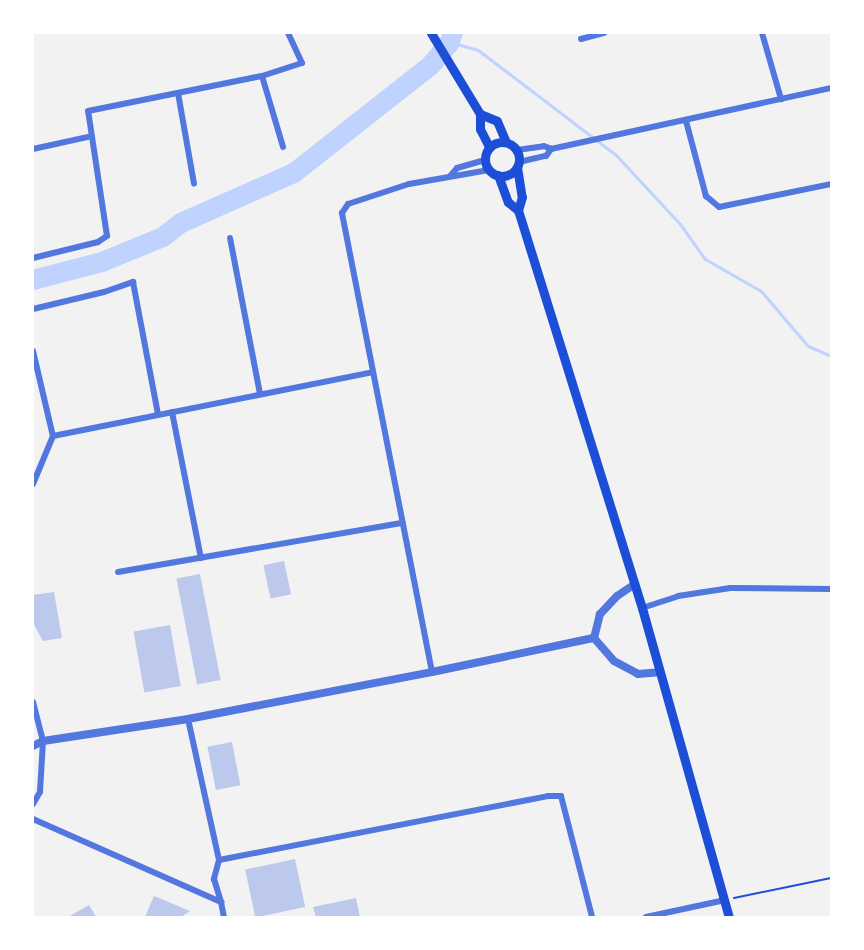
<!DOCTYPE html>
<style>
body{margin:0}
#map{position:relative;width:864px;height:950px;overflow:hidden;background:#f2f2f2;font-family:Bitter,serif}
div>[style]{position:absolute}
.stream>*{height:3px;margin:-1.5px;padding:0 1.5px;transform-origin:1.5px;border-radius:1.5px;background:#bfd3fe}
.river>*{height:20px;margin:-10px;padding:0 10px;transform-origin:10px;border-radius:10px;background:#bfd3fe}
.building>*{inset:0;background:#bdc9ec;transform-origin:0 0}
.path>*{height:2px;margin:-1px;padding:0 1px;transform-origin:1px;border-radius:1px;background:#1d4ed8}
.minor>*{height:6px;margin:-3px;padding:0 3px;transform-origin:3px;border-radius:3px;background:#5277de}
.tertiary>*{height:8px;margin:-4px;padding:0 4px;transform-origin:4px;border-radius:4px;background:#5277de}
.secondary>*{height:9px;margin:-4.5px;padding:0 4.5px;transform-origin:4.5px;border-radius:4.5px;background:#1d4ed8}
.secondary>.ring{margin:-4.5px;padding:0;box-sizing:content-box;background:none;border:9px solid #1d4ed8;border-radius:50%}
span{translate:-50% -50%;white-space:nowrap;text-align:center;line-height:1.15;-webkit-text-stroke:6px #fff;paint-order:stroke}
.frame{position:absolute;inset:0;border:34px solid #fff;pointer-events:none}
</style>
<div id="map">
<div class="stream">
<div style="left:450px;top:42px;width:29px;rotate:16deg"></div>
<div style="left:478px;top:50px;width:175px;rotate:37.3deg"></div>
<div style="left:617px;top:156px;width:93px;rotate:47.2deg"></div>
<div style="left:680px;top:224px;width:43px;rotate:54.5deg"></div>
<div style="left:705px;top:259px;width:64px;rotate:29.7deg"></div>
<div style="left:761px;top:291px;width:72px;rotate:49.5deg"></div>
<div style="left:808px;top:346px;width:25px;rotate:23deg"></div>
</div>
<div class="river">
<div style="left:33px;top:280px;width:71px;rotate:-14.6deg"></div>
<div style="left:102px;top:262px;width:66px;rotate:-22.3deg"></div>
<div style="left:163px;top:237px;width:23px;rotate:-38deg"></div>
<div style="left:181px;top:223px;width:124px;rotate:-23.9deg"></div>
<div style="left:294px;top:173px;width:174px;rotate:-38.2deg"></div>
<div style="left:431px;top:65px;width:30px;rotate:-50deg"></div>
<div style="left:450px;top:42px;width:9px;rotate:-72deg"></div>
</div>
<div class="building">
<div style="left:284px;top:561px;width:34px;height:21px;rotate:78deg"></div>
<div style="left:200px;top:574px;width:108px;height:24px;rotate:79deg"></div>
<div style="clip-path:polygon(54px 592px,62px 638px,43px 641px,33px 623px,33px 595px)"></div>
<div style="left:170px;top:625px;width:62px;height:37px;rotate:80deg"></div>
<div style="left:232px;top:742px;width:44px;height:25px;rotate:79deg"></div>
<div style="left:295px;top:859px;width:49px;height:51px;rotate:78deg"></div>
<div style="clip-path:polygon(154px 896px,190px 911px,181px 917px,145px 917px)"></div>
<div style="clip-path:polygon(356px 898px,360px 917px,316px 917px,313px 907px)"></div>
<div style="clip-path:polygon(89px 905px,96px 917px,68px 917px)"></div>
</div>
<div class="path">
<div style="left:734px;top:898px;width:99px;rotate:-11.7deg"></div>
</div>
<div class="minor">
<div style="left:762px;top:33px;width:69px;rotate:73.9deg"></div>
<div style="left:581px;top:39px;width:24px;rotate:-15deg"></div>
<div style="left:262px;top:76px;width:74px;rotate:73.5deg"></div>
<div style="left:178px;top:93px;width:92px;rotate:80deg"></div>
<div style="left:686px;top:121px;width:78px;rotate:75.1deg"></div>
<div style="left:706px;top:196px;width:17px;rotate:40deg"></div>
<div style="left:719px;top:207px;width:114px;rotate:-11.6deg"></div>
<div style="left:33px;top:149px;width:60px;rotate:-12.4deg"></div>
<div style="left:517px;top:150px;width:27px;rotate:-8deg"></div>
<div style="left:544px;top:146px;width:8px;rotate:23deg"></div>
<div style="left:551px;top:149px;width:287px;rotate:-12.3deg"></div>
<div style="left:519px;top:162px;width:28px;rotate:-13deg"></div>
<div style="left:546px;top:156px;width:9px;rotate:-54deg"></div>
<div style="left:451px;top:175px;width:9px;rotate:-49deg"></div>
<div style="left:457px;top:168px;width:29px;rotate:-16deg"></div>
<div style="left:230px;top:238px;width:159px;rotate:79.1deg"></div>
<div style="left:33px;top:258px;width:67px;rotate:-13.8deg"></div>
<div style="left:98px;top:242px;width:11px;rotate:-34deg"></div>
<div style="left:107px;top:236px;width:126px;rotate:-98.6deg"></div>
<div style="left:88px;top:111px;width:177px;rotate:-11.4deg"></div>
<div style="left:262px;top:76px;width:42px;rotate:-18deg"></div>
<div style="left:302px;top:63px;width:33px;rotate:-115deg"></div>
<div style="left:33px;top:309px;width:73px;rotate:-13.5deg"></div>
<div style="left:104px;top:292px;width:31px;rotate:-19deg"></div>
<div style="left:133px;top:282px;width:134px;rotate:79.3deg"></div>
<div style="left:33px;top:351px;width:87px;rotate:76.8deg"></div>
<div style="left:172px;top:412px;width:149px;rotate:78.8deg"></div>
<div style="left:33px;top:484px;width:52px;rotate:-67.4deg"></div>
<div style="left:53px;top:436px;width:325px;rotate:-11.3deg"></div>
<div style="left:118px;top:572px;width:289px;rotate:-9.8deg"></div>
<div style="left:642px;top:608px;width:38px;rotate:-18deg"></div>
<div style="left:678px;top:596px;width:53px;rotate:-8.7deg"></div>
<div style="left:730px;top:588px;width:101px;rotate:0.6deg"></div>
<div style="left:432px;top:672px;width:468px;rotate:-101.1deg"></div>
<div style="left:342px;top:213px;width:11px;rotate:-56deg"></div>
<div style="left:348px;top:204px;width:64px;rotate:-18.2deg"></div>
<div style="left:409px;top:184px;width:81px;rotate:-9.9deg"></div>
<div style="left:33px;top:702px;width:40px;rotate:75.6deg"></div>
<div style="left:43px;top:741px;width:51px;rotate:93.4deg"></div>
<div style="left:40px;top:792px;width:14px;rotate:120deg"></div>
<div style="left:188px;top:719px;width:144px;rotate:77.6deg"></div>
<div style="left:219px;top:860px;width:20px;rotate:105deg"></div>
<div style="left:214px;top:879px;width:24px;rotate:73deg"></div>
<div style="left:33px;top:819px;width:206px;rotate:23.8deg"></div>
<div style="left:221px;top:902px;width:15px;rotate:79deg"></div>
<div style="left:219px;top:860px;width:335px;rotate:-11deg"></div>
<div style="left:548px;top:796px;width:13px"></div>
<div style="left:561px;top:796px;width:125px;rotate:75.6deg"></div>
<div style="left:646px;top:917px;width:81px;rotate:-12.1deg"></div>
</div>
<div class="tertiary">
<div style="left:635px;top:584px;width:22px;rotate:146deg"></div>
<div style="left:617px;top:596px;width:25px;rotate:133deg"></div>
<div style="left:600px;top:614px;width:25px;rotate:104deg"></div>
<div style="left:594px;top:638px;width:30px;rotate:49deg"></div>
<div style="left:614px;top:661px;width:27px;rotate:28deg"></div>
<div style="left:638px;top:674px;width:21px;rotate:-5deg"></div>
<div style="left:33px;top:746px;width:11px;rotate:-27deg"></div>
<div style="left:43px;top:741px;width:147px;rotate:-8.6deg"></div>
<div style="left:188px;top:719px;width:248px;rotate:-10.9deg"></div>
<div style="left:432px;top:672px;width:166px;rotate:-11.9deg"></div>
</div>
<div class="secondary">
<div style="left:431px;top:33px;width:95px;rotate:58.8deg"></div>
<div style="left:480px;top:114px;width:15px;rotate:90deg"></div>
<div style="left:480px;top:129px;width:20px;rotate:63deg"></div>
<div style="left:480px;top:114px;width:18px;rotate:22deg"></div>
<div style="left:497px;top:121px;width:23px;rotate:67deg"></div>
<div class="ring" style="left:485px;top:142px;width:25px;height:25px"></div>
<div style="left:517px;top:167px;width:30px;rotate:81deg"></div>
<div style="left:522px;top:197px;width:14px;rotate:107deg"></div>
<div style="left:518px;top:210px;width:417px;rotate:72.7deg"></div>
<div style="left:642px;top:608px;width:321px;rotate:74.3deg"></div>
<div style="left:498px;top:175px;width:29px;rotate:70deg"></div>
<div style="left:508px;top:202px;width:13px;rotate:39deg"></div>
</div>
<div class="frame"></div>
</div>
